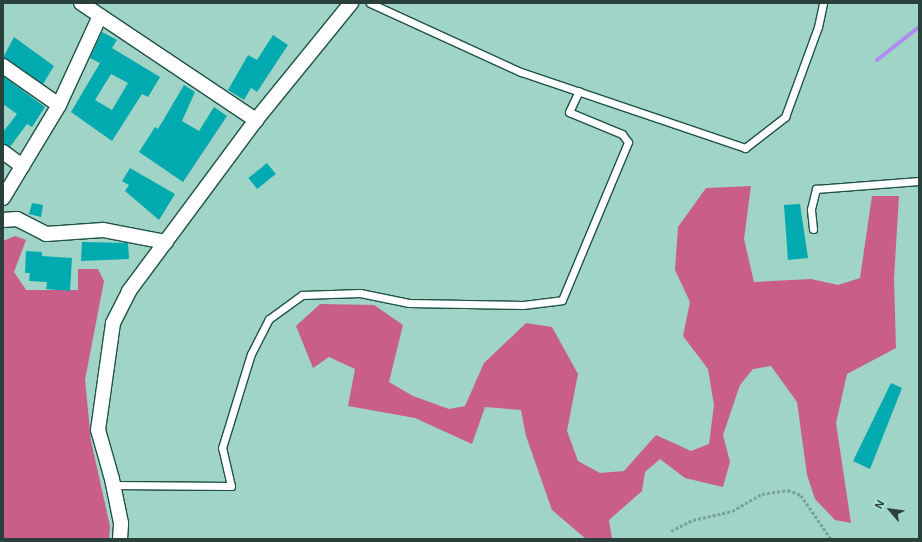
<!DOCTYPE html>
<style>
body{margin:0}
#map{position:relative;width:922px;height:542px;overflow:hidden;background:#9fd4c7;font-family:Helvetica,sans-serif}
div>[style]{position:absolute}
.forest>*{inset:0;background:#c95f88}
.stream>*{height:4px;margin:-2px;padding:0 2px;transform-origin:2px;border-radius:2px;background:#ac8cef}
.building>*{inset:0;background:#01aaae;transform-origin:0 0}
.path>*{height:2.5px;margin-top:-1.25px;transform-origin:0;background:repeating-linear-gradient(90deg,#78a298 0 3px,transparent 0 5px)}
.roads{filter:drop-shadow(1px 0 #1e5247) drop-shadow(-1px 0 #1e5247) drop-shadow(0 1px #1e5247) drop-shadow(0 -1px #1e5247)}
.service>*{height:7px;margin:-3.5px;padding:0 3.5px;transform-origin:3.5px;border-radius:3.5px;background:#fff}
.minor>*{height:14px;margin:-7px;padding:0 7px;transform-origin:7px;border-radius:7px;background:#fff}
span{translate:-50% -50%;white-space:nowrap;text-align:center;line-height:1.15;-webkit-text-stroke:4px #ace1d4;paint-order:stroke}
.frame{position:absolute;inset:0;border:4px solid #2a403b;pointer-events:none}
.north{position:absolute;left:870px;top:490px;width:40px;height:40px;-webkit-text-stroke:3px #ace1d4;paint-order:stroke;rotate:298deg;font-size:11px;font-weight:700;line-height:16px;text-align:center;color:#2a403b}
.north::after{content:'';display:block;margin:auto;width:14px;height:18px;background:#2a403b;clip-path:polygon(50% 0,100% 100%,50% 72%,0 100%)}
</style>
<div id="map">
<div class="forest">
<div style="clip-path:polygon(751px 186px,744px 239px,754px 282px,811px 279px,838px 285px,860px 278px,872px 196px,899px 196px,894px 279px,896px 348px,847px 374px,836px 423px,851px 523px,835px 520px,815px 499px,807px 475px,797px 402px,771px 366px,753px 369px,740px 385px,723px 435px,730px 462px,723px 487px,685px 478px,660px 459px,645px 472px,642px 491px,609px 520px,612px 539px,586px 539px,552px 510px,526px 436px,521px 410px,485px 407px,472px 444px,415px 418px,348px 406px,355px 369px,329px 357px,313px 368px,296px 326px,320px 304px,374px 305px,403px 325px,389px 382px,413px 396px,449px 409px,465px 406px,484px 363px,526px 323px,552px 327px,578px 374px,567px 431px,578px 461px,600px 473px,624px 471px,656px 435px,691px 451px,709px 444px,714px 405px,708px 369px,683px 336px,690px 302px,675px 270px,678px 227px,706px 188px)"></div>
<div style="clip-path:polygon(15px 236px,26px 240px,14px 272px,26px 290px,78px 290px,78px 269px,98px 269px,104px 281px,85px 380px,91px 441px,110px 526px,109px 539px,3px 539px,3px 241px)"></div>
</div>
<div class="stream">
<div style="left:877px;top:60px;width:53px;rotate:-38.2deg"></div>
</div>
<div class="building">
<div style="clip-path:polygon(evenodd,102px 32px,117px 40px,112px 48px,160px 77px,148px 97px,142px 94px,112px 141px,71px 112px,100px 63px,90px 58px,102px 32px,111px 74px,128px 83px,112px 110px,95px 100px,111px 74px)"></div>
<div style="clip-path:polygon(273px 35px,288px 45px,257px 92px,251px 88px,244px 100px,228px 90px,248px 55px,257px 60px)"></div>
<div style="clip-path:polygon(14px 37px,54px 66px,43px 84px,3px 58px)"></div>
<div style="clip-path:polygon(3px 76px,45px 107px,32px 127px,27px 124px,10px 147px,3px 144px,3px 132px,17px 114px,3px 104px)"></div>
<div style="clip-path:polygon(184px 85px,195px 92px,182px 121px,199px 131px,214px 107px,227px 116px,183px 182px,139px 152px,155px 127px,158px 129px)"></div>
<div style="left:267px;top:163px;width:14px;height:24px;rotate:51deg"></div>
<div style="clip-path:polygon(130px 168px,175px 194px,159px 220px,125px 191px,129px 185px,122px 181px)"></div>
<div style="clip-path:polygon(32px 203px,43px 205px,41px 217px,29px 214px)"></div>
<div style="clip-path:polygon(800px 204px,808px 258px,788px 260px,784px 205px)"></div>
<div style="clip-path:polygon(82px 242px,128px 243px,129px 259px,81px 261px)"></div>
<div style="clip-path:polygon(26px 251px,42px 252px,42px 256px,72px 258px,70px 291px,46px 289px,47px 282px,29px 281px,30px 273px,25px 273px)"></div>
<div style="clip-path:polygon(891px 383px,902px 388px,870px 469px,853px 461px)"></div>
</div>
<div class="path">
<div style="left:671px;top:531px;width:25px;rotate:-27deg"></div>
<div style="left:693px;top:520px;width:40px;rotate:-13deg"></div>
<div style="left:732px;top:511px;width:34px;rotate:-30deg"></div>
<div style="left:762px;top:494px;width:26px;rotate:-9deg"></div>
<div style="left:788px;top:490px;width:14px;rotate:21deg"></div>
<div style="left:801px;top:495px;width:53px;rotate:55.7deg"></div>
</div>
<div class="roads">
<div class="service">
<div style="left:370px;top:3px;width:166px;rotate:24.6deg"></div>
<div style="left:521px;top:72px;width:237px;rotate:18.7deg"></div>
<div style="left:745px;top:148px;width:51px;rotate:-37.8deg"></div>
<div style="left:785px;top:117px;width:96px;rotate:-69.9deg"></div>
<div style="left:818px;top:27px;width:25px;rotate:-78deg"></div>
<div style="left:813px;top:229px;width:20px;rotate:-96deg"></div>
<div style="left:811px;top:209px;width:21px;rotate:-76deg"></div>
<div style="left:816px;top:189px;width:103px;rotate:-4.4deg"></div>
<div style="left:113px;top:485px;width:118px;rotate:0.5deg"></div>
<div style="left:231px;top:486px;width:39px;rotate:-103deg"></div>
<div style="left:222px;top:448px;width:98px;rotate:-72.9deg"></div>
<div style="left:251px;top:354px;width:39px;rotate:-63deg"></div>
<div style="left:269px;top:319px;width:41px;rotate:-36deg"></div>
<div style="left:302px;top:295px;width:58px;rotate:-2deg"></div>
<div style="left:360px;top:293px;width:50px;rotate:11.5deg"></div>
<div style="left:409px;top:303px;width:114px;rotate:1deg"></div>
<div style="left:523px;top:305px;width:39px;rotate:-7deg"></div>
<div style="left:562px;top:300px;width:171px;rotate:-67.3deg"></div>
<div style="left:628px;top:142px;width:10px;rotate:-127deg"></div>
<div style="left:622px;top:134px;width:57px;rotate:-157.5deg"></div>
<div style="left:569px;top:112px;width:23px;rotate:-65deg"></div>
</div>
<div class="minor">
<div style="left:81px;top:3px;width:211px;rotate:33.8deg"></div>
<div style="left:3px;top:66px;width:68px;rotate:34.9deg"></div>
<div style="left:3px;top:152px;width:24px;rotate:36deg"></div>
<div style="left:3px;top:198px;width:109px;rotate:-58.9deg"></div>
<div style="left:59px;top:105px;width:98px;rotate:-65.3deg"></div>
<div style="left:3px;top:220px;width:14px;rotate:-4deg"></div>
<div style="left:17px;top:219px;width:33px;rotate:27deg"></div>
<div style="left:46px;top:234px;width:57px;rotate:-4deg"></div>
<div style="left:103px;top:230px;width:64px;rotate:10.8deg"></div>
<div style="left:120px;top:539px;width:16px;rotate:-86deg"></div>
<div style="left:121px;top:523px;width:45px;rotate:-101.6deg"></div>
<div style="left:112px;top:479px;width:51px;rotate:-105.9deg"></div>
<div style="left:98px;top:430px;width:108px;rotate:-82deg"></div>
<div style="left:113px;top:323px;width:36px;rotate:-63deg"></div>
<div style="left:129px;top:291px;width:213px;rotate:-53.4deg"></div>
<div style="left:256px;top:120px;width:151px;rotate:-50.9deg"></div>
</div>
</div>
<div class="frame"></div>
<div class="north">N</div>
</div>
